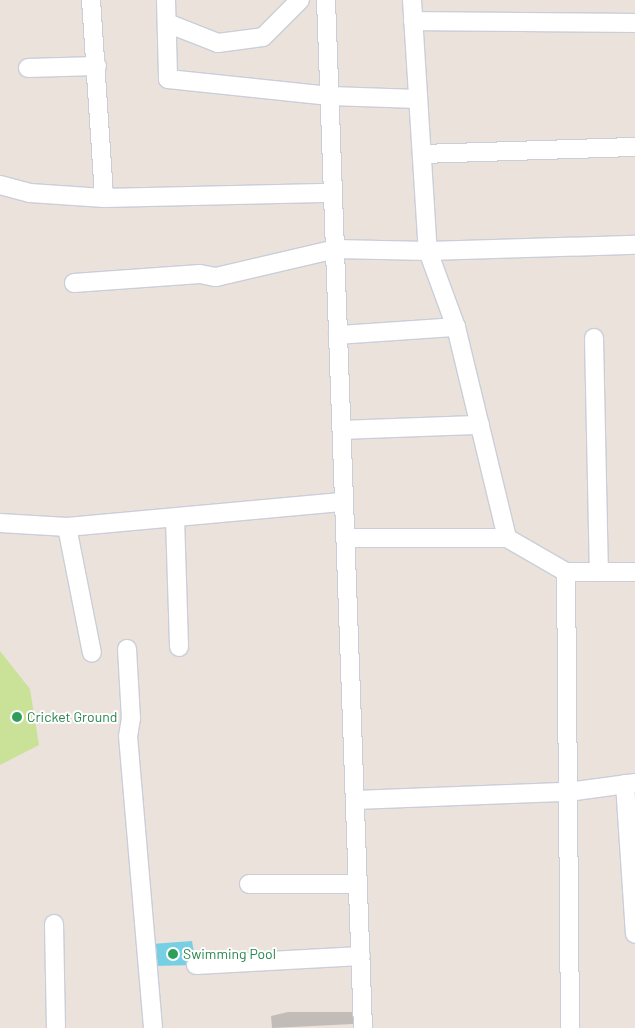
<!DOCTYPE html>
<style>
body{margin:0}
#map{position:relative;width:635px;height:1028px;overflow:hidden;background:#eae2db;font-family:Barlow,sans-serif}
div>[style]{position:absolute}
.pitch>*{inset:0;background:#c9e298}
.water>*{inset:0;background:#76cfe3}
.building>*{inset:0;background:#c2bcb8}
.roads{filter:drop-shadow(1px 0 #caced9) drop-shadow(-1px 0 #caced9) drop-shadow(0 1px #caced9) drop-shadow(0 -1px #caced9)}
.minor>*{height:18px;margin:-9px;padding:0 9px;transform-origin:9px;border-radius:9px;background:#fff}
.dots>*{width:14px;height:14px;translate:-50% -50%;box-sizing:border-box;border:2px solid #fff;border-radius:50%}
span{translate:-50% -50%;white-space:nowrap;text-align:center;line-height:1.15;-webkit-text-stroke:4px #fff;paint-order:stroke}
.leisure-label{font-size:14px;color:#27864d}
.left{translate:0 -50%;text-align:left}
</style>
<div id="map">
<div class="pitch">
<div style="clip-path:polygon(0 651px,30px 689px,39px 745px,0 765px)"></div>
</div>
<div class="water">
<div style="clip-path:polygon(192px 941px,196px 965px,153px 966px,152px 944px)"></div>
</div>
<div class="building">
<div style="clip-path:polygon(288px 1012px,354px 1012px,353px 1024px,272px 1028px,271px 1016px)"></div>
</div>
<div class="roads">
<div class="minor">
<div style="left:91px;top:0;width:198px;rotate:86.2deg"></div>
<div style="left:166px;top:0;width:79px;rotate:88.5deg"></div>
<div style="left:168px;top:79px;width:163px;rotate:6deg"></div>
<div style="left:330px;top:96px;width:88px;rotate:2deg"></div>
<div style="left:326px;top:0;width:1029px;rotate:87.94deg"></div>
<div style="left:412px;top:0;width:252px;rotate:86.4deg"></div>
<div style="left:428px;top:251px;width:81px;rotate:69.8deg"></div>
<div style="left:456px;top:327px;width:217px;rotate:76.4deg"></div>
<div style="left:507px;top:538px;width:68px;rotate:30deg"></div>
<div style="left:413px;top:21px;width:222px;rotate:0.5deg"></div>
<div style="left:167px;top:23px;width:55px;rotate:21.4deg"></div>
<div style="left:218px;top:43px;width:45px;rotate:-7.6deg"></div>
<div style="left:263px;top:37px;width:52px;rotate:-45deg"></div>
<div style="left:28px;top:68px;width:69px;rotate:-1.7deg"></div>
<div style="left:422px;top:154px;width:213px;rotate:-1.9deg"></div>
<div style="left:0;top:185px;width:31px;rotate:15deg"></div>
<div style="left:30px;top:193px;width:74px;rotate:3.9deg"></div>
<div style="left:104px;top:198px;width:229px;rotate:-1.3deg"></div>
<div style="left:74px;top:283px;width:126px;rotate:-4.1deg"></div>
<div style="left:200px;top:274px;width:16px;rotate:11deg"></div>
<div style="left:216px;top:277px;width:122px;rotate:-13.2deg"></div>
<div style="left:335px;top:249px;width:93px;rotate:1.2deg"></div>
<div style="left:428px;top:251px;width:207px;rotate:-1.7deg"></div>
<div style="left:338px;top:335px;width:118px;rotate:-3.9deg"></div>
<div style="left:594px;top:338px;width:234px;rotate:88.8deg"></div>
<div style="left:342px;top:430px;width:138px;rotate:-2.1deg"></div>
<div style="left:175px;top:518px;width:129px;rotate:88.2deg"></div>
<div style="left:0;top:523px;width:67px;rotate:3.4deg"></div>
<div style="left:67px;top:527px;width:278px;rotate:-5.2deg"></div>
<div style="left:67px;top:527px;width:128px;rotate:78.8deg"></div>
<div style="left:346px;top:538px;width:161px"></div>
<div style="left:127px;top:649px;width:69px;rotate:86.7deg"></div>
<div style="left:131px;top:718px;width:18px;rotate:99deg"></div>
<div style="left:128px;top:736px;width:293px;rotate:85.1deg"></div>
<div style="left:625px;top:784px;width:150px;rotate:86.2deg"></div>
<div style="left:355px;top:800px;width:213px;rotate:-2.2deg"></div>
<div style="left:568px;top:792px;width:68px;rotate:-7.7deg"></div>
<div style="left:249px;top:884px;width:109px"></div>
<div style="left:54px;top:924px;width:104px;rotate:88.9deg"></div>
<div style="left:196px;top:965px;width:165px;rotate:-3.1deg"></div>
<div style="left:570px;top:1028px;width:456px;rotate:-90.5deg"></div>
<div style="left:566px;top:572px;width:69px"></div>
</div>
</div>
<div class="dots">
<div style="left:17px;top:717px;background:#2e9e5b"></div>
<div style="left:173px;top:954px;background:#2e9e5b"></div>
</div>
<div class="leisure-label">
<span class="left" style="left:27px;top:717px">Cricket Ground</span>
<span class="left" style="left:183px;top:954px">Swimming Pool</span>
</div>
</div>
